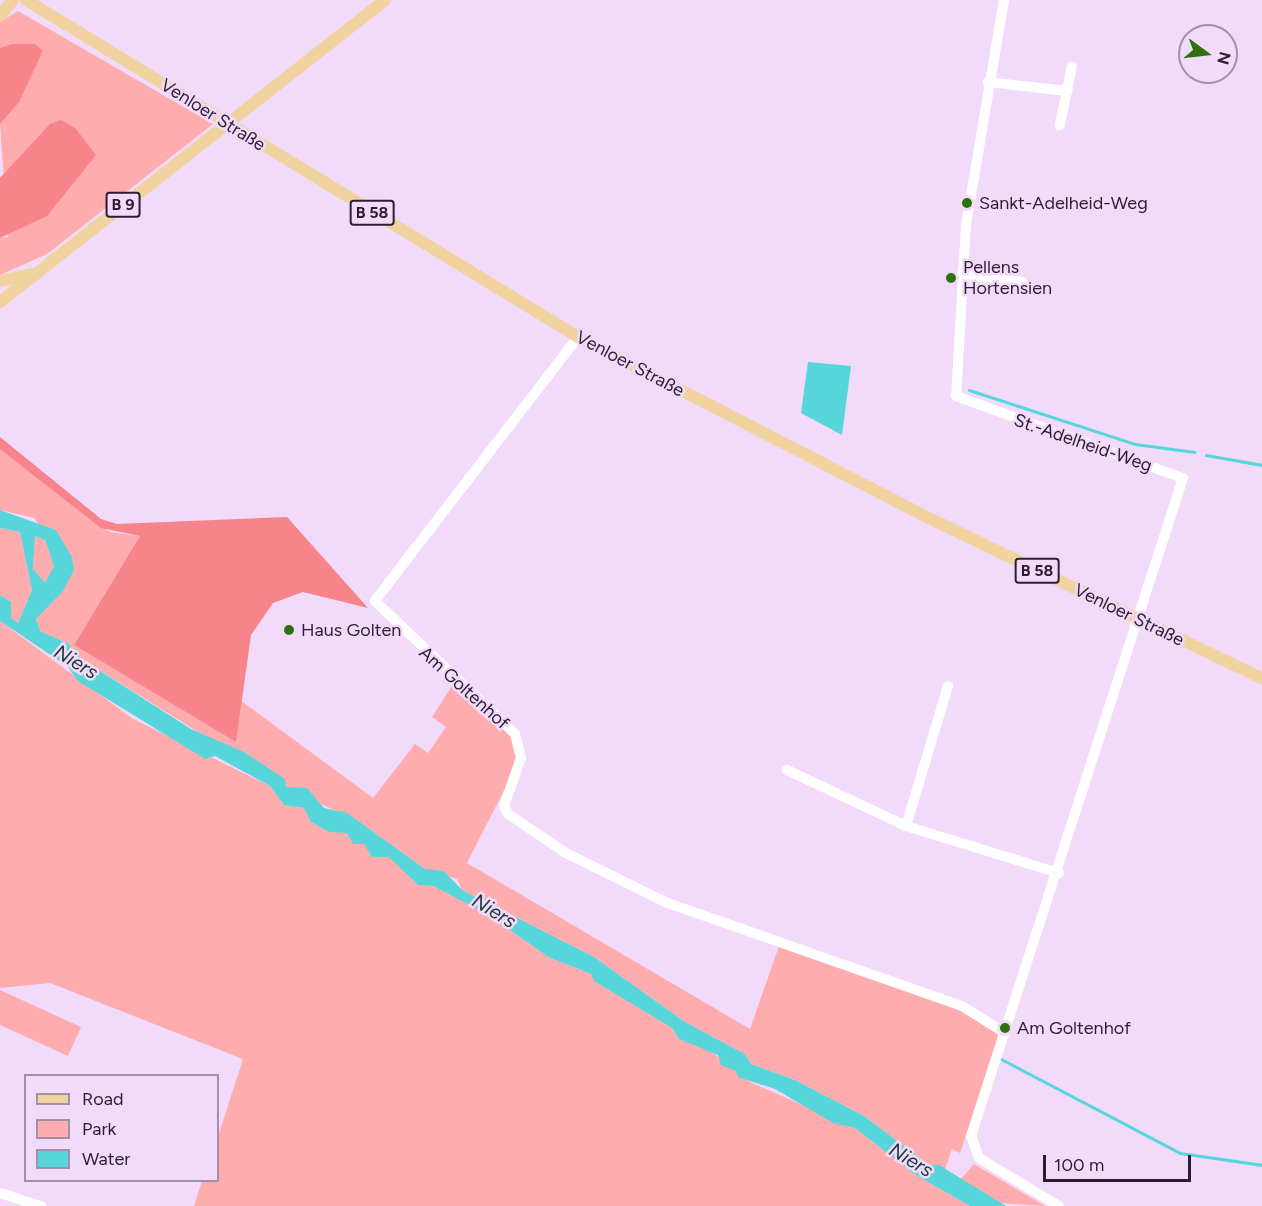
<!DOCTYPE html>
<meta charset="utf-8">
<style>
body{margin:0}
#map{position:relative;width:1262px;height:1206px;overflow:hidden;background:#f2dafa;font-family:Figtree,sans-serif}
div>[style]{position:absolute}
.green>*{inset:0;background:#feacae}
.forest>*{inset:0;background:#f7848a}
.water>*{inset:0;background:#56d6da}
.stream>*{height:3px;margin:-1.5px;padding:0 1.5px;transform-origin:1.5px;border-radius:1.5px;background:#56d6da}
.minor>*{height:10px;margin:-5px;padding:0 5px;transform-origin:5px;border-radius:5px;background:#fff}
.major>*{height:12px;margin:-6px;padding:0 6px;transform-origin:6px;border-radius:6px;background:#f1d3a0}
.dots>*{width:16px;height:16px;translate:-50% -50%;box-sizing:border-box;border:3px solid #f2dafa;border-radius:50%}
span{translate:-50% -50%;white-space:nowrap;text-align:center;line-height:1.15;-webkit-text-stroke:5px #f2dafa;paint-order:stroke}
.shield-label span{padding:2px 4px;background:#f2dafa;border:2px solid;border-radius:4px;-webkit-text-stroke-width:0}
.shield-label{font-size:16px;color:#2c1e31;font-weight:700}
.street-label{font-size:18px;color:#2c1e31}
.poi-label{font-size:18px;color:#2c1e31}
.left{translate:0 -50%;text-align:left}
.water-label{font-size:20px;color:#1e3a3a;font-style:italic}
.legend{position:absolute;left:24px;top:1074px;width:195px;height:108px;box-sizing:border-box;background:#f2dafa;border:2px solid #a38faa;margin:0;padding:8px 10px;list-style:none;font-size:18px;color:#2c1e31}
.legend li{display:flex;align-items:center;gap:12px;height:30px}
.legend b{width:30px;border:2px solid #a38faa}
.north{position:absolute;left:1178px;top:24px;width:60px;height:60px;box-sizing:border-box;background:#f2dafa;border:2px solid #a38faa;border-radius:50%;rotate:105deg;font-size:16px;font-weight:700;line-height:24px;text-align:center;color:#2c1e31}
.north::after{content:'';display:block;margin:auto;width:21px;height:27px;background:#2e710c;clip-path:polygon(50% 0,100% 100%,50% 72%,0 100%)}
.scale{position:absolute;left:1043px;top:1155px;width:148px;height:27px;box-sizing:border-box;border:3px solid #2c1e31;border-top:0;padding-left:8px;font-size:18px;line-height:21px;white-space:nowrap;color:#2c1e31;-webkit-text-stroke:4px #f2dafa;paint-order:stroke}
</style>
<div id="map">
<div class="green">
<div style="clip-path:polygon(18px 11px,213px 124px,47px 254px,0 275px,0 238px,8px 237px,0 124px,19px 101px,43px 51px,35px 44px,0 48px,0 22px)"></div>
<div style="clip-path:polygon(0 449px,110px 532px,140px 536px,74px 645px,235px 741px,240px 700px,373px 798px,415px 744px,428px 753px,446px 727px,432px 717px,455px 681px,515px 734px,521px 757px,467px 863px,750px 1029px,779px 946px,961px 1010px,1000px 1035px,960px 1153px,952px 1149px,944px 1172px,929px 1165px,864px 1116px,795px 1080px,751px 1064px,745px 1054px,685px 1022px,594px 957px,462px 890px,457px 879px,425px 869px,359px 822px,286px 787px,83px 660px,69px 644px,39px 631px,36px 619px,74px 570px,34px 518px,0 510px)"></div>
<div style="clip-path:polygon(0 528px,20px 532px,32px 590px,18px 623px,11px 618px,11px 602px,0 595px)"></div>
<div style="clip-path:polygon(35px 536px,45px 540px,54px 566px,45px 584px,33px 569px)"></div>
<div style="clip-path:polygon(0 621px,133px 719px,270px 786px,284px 805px,305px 808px,311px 822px,329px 832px,341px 829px,390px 857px,418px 885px,433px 886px,489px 915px,548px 957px,591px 974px,594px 981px,672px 1028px,679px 1039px,701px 1043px,750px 1082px,855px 1128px,914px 1174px,970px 1206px,194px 1206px,202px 1181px,218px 1180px,218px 1136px,243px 1059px,50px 983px,0 988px)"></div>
<div style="clip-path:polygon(0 990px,81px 1027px,68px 1056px,0 1025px)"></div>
<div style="clip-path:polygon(974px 1164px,1045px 1206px,997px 1203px,960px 1180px)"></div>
</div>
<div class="forest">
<div style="clip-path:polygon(12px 44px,35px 44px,43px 51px,19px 102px,0 124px,0 48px)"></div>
<div style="clip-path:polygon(61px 120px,76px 129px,96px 155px,47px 216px,0 238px,0 178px,50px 124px)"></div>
<div style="clip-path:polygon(0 437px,101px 519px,117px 524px,287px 517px,368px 608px,303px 592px,273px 603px,251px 635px,236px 742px,74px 645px,140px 536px,101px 528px,0 449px)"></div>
</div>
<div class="water">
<div style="clip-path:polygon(808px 362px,851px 366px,842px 435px,801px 413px)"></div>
<div style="clip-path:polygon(evenodd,0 510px,56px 530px,72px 557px,74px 570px,63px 591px,36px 619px,40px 631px,69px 644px,83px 660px,191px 729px,244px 752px,285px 779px,286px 787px,307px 788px,324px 808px,347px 813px,425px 869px,444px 871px,462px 890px,594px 957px,685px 1022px,745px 1054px,751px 1064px,795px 1080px,864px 1116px,929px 1165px,939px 1165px,1006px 1206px,970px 1206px,914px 1174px,855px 1128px,833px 1123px,775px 1089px,738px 1077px,736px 1071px,721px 1065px,718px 1055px,679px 1039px,672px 1028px,594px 981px,591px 974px,548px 957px,489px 915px,433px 886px,418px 885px,389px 857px,372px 857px,364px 844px,353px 844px,347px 833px,329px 832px,311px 822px,304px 808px,284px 805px,270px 786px,215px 756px,205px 759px,78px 681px,67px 666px,0 621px,0 595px,11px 602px,11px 618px,18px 623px,32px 590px,20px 532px,0 528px,0 510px,35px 536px,45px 540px,54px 566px,45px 583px,33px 569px,35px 536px)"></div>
</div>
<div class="stream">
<div style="left:969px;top:390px;width:175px;rotate:18deg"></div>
<div style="left:1135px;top:444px;width:60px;rotate:7.7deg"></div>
<div style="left:1206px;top:455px;width:57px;rotate:10.1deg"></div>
<div style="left:1001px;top:1059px;width:202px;rotate:27.7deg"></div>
<div style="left:1180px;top:1153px;width:83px;rotate:8.3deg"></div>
</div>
<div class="minor">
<div style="left:1004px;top:0;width:228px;rotate:99.6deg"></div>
<div style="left:966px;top:225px;width:171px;rotate:93.3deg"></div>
<div style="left:956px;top:396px;width:241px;rotate:19.9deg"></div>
<div style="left:1183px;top:478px;width:691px;rotate:107.86deg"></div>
<div style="left:971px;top:1136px;width:23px;rotate:70deg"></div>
<div style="left:979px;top:1158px;width:93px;rotate:31deg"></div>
<div style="left:988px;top:82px;width:80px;rotate:6.5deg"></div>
<div style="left:1067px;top:91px;width:35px;rotate:102deg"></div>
<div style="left:1067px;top:91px;width:25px;rotate:-79deg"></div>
<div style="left:961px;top:275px;width:62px;rotate:6.4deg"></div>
<div style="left:578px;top:337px;width:333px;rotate:127.6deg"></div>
<div style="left:375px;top:601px;width:193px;rotate:43.5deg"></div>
<div style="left:515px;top:734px;width:25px;rotate:76deg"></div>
<div style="left:521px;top:758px;width:51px;rotate:109.5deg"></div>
<div style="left:504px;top:806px;width:9px;rotate:63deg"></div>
<div style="left:508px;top:814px;width:70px;rotate:33.9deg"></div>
<div style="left:566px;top:853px;width:110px;rotate:26.3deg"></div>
<div style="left:665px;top:902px;width:315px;rotate:19.3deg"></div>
<div style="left:962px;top:1006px;width:51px;rotate:32.1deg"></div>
<div style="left:787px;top:770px;width:132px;rotate:25.2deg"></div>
<div style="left:906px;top:826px;width:160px;rotate:17.1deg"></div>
<div style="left:906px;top:826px;width:146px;rotate:-73.3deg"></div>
<div style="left:0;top:1193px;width:43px;rotate:17.6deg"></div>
</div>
<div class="major">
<div style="left:26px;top:0;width:647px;rotate:31.4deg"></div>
<div style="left:578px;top:337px;width:399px;rotate:27.3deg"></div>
<div style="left:933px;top:520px;width:365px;rotate:25.7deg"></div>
<div style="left:0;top:16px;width:21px;rotate:-51deg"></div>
<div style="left:0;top:281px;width:33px;rotate:-12deg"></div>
<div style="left:0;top:302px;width:489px;rotate:-38.1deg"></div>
</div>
<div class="dots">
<div style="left:967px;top:203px;background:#2e710c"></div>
<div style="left:951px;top:278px;background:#2e710c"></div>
<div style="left:289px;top:630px;background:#2e710c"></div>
<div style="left:1005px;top:1028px;background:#2e710c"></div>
</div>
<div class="shield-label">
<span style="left:123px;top:205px">B 9</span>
<span style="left:372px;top:213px">B 58</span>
<span style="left:1037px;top:571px">B 58</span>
</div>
<div class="street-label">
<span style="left:213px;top:115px;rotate:32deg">Venloer Straße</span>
<span style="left:630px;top:364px;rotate:28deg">Venloer Straße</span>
<span style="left:1083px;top:443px;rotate:19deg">St.-Adelheid-Weg</span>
<span style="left:1129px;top:615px;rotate:26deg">Venloer Straße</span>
<span style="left:464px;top:688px;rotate:42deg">Am Goltenhof</span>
</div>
<div class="poi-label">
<span class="left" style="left:979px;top:203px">Sankt-Adelheid-Weg</span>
<span class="left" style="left:963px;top:278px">Pellens<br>Hortensien</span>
<span class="left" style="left:301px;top:630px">Haus Golten</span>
<span class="left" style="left:1017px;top:1028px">Am Goltenhof</span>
</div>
<div class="water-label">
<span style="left:76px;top:662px;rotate:31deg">Niers</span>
<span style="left:494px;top:911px;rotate:31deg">Niers</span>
<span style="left:911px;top:1160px;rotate:31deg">Niers</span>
</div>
<ul class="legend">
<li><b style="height:8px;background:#f1d3a0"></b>Road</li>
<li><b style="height:16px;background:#feacae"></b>Park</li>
<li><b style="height:16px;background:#56d6da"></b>Water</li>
</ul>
<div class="north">N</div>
<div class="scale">100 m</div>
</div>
